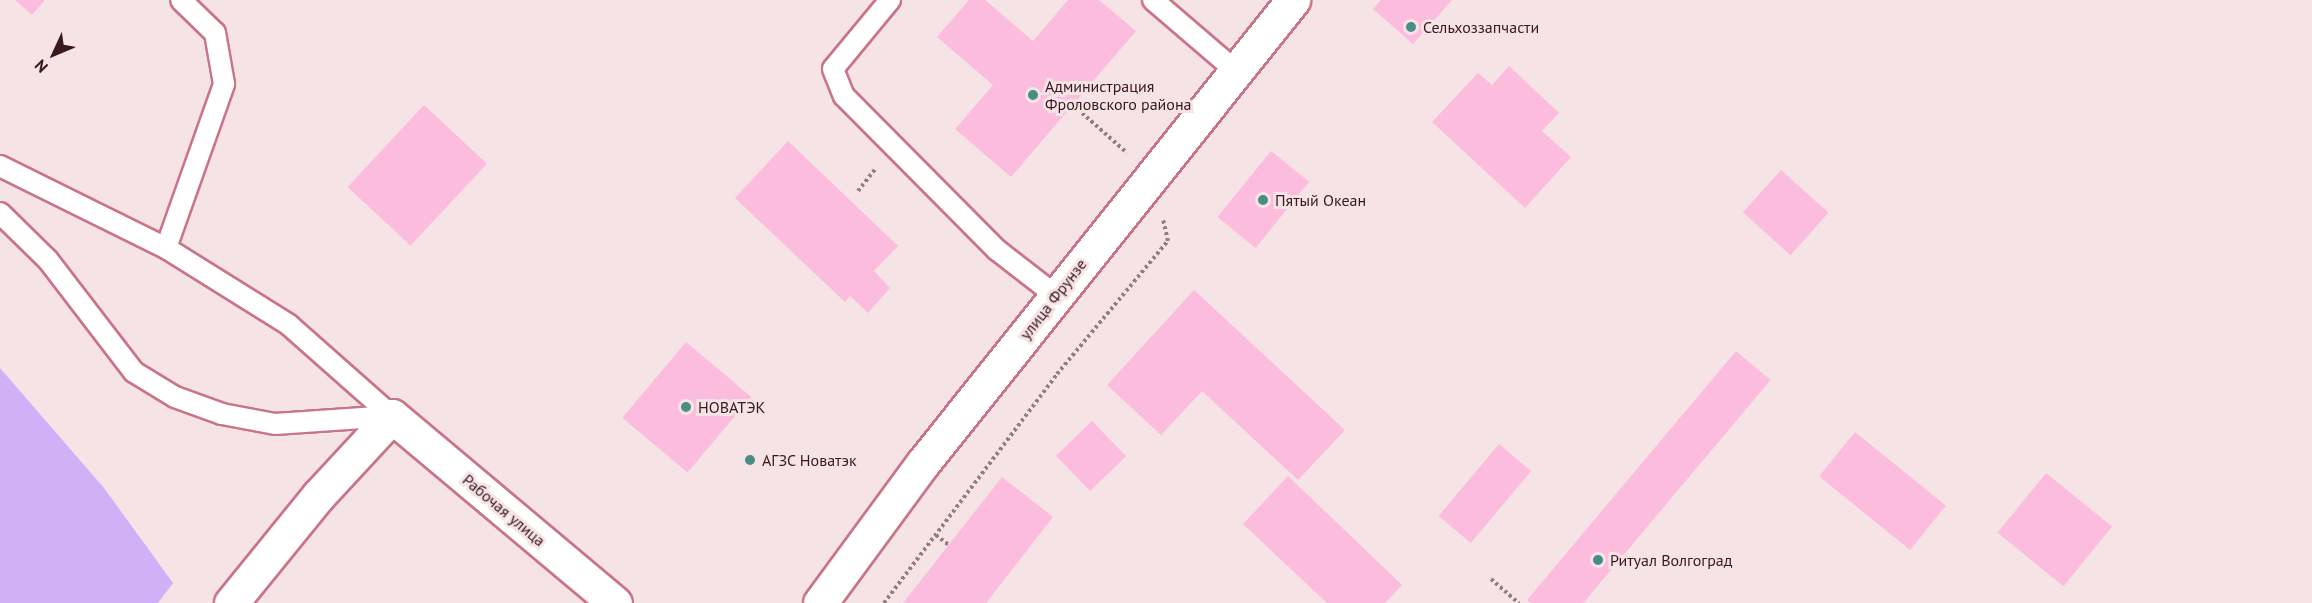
<!DOCTYPE html>
<meta charset="utf-8">
<style>
body{margin:0}
#map{position:relative;width:2312px;height:603px;overflow:hidden;background:#f6e3e6;font-family:"PT Sans",sans-serif}
div>[style]{position:absolute}
.green>*{inset:0;background:#d1b0f7}
.building>*{inset:0;background:#fcbcde;transform-origin:0 0}
.path>*{height:4px;margin-top:-2px;transform-origin:0;background:repeating-linear-gradient(90deg,#967c82 0 3px,transparent 0 6px)}
.roads{filter:drop-shadow(2px 0 #c97589) drop-shadow(-2px 0 #c97589) drop-shadow(0 2px #c97589) drop-shadow(0 -2px #c97589)}
.service>*{height:20px;margin:-10px;padding:0 10px;transform-origin:10px;border-radius:10px;background:#fff}
.minor>*{height:33px;margin:-16.5px;padding:0 16.5px;transform-origin:16.5px;border-radius:16.5px;background:#fff}
.dots>*{width:16px;height:16px;translate:-50% -50%;box-sizing:border-box;border:3px solid #f6e3e6;border-radius:50%}
span{translate:-50% -50%;white-space:nowrap;text-align:center;line-height:1.15;-webkit-text-stroke:6px #f6e3e6;paint-order:stroke}
.poi-label{font-size:16px;color:#391821}
.left{translate:0 -50%;text-align:left}
.street-label{font-size:16px;color:#391821}
.north{position:absolute;left:24px;top:24px;width:60px;height:60px;-webkit-text-stroke:4px #f6e3e6;paint-order:stroke;rotate:226deg;font-size:16px;font-weight:700;line-height:24px;text-align:center;color:#391821}
.north::after{content:'';display:block;margin:auto;width:21px;height:27px;background:#391821;clip-path:polygon(50% 0,100% 100%,50% 72%,0 100%)}
</style>
<div id="map">
<div class="green">
<div style="clip-path:polygon(0 368px,104px 488px,173px 583px,158px 603px,0 603px)"></div>
</div>
<div class="building">
<div style="clip-path:polygon(15px 0,45px 0,32px 15px)"></div>
<div style="clip-path:polygon(969px 0,985px 0,1033px 41px,1068px 0,1099px 0,1136px 31px,1011px 177px,955px 129px,993px 85px,937px 37px)"></div>
<div style="clip-path:polygon(1381px 0,1452px 0,1413px 44px,1373px 9px)"></div>
<div style="clip-path:polygon(1509px 66px,1559px 113px,1542px 131px,1571px 157px,1525px 208px,1432px 122px,1478px 73px,1492px 85px)"></div>
<div style="left:424px;top:105px;width:86px;height:112px;rotate:43deg"></div>
<div style="clip-path:polygon(788px 141px,898px 246px,874px 271px,890px 288px,868px 313px,850px 296px,845px 302px,735px 198px)"></div>
<div style="left:1271px;top:151px;width:49px;height:85px;rotate:39deg"></div>
<div style="left:1781px;top:170px;width:64px;height:57px;rotate:42deg"></div>
<div style="clip-path:polygon(1194px 290px,1345px 430px,1298px 480px,1202px 391px,1161px 435px,1107px 385px)"></div>
<div style="left:686px;top:342px;width:85px;height:99px;rotate:40deg"></div>
<div style="left:1736px;top:351px;width:45px;height:325px;rotate:40deg"></div>
<div style="left:1092px;top:421px;width:49px;height:50px;rotate:46deg"></div>
<div style="left:1855px;top:432px;width:117px;height:57px;rotate:39deg"></div>
<div style="left:1499px;top:444px;width:42px;height:94px;rotate:40deg"></div>
<div style="left:2046px;top:473px;width:85px;height:77px;rotate:39deg"></div>
<div style="clip-path:polygon(1288px 476px,1402px 585px,1385px 603px,1327px 603px,1243px 524px)"></div>
<div style="clip-path:polygon(1002px 477px,1053px 517px,986px 603px,903px 603px)"></div>
</div>
<div class="path">
<div style="left:1073px;top:105px;width:72px;rotate:41.6deg"></div>
<div style="left:858px;top:191px;width:29px;rotate:-52deg"></div>
<div style="left:936px;top:535px;width:16px;rotate:38deg"></div>
<div style="left:1491px;top:579px;width:37px;rotate:41deg"></div>
<div style="left:884px;top:603px;width:287px;rotate:-52.9deg"></div>
<div style="left:1057px;top:374px;width:173px;rotate:-50.2deg"></div>
<div style="left:1168px;top:241px;width:22px;rotate:-103deg"></div>
</div>
<div class="roads">
<div class="service">
<div style="left:890px;top:0;width:89px;rotate:129.6deg"></div>
<div style="left:833px;top:69px;width:29px;rotate:68deg"></div>
<div style="left:844px;top:96px;width:217px;rotate:45.2deg"></div>
<div style="left:997px;top:250px;width:73px;rotate:37.8deg"></div>
<div style="left:1153px;top:0;width:111px;rotate:40.6deg"></div>
<div style="left:0;top:166px;width:185px;rotate:26.3deg"></div>
<div style="left:166px;top:248px;width:145px;rotate:32deg"></div>
<div style="left:289px;top:325px;width:137px;rotate:41.5deg"></div>
<div style="left:0;top:213px;width:67px;rotate:44.4deg"></div>
<div style="left:48px;top:260px;width:141px;rotate:52.5deg"></div>
<div style="left:134px;top:372px;width:48px;rotate:31.4deg"></div>
<div style="left:175px;top:397px;width:50px;rotate:19.9deg"></div>
<div style="left:222px;top:414px;width:54px;rotate:10.7deg"></div>
<div style="left:275px;top:424px;width:117px;rotate:-3.9deg"></div>
<div style="left:166px;top:248px;width:174px;rotate:-70.5deg"></div>
<div style="left:224px;top:84px;width:52px;rotate:-100deg"></div>
<div style="left:215px;top:33px;width:47px;rotate:-135.9deg"></div>
</div>
<div class="minor">
<div style="left:231px;top:603px;width:138px;rotate:-50.9deg"></div>
<div style="left:318px;top:496px;width:109px;rotate:-47.2deg"></div>
<div style="left:392px;top:416px;width:291px;rotate:40deg"></div>
<div style="left:820px;top:603px;width:174px;rotate:-53.7deg"></div>
<div style="left:923px;top:463px;width:593px;rotate:-51.37deg"></div>
</div>
</div>
<div class="dots">
<div style="left:1411px;top:27px;background:#488e85"></div>
<div style="left:1033px;top:95px;background:#488e85"></div>
<div style="left:1263px;top:200px;background:#488e85"></div>
<div style="left:686px;top:407px;background:#488e85"></div>
<div style="left:750px;top:460px;background:#488e85"></div>
<div style="left:1598px;top:560px;background:#488e85"></div>
</div>
<div class="poi-label">
<span class="left" style="left:1423px;top:27px">Сельхоззапчасти</span>
<span class="left" style="left:1045px;top:95px">Администрация<br>Фроловского района</span>
<span class="left" style="left:1275px;top:200px">Пятый Океан</span>
<span class="left" style="left:698px;top:407px">НОВАТЭК</span>
<span class="left" style="left:762px;top:460px">АГЗС Новатэк</span>
<span class="left" style="left:1610px;top:560px">Ритуал Волгоград</span>
</div>
<div class="street-label">
<span style="left:1053px;top:299px;rotate:-52deg">улица Фрунзе</span>
<span style="left:504px;top:510px;rotate:40deg">Рабочая улица</span>
</div>
<div class="north">N</div>
</div>
